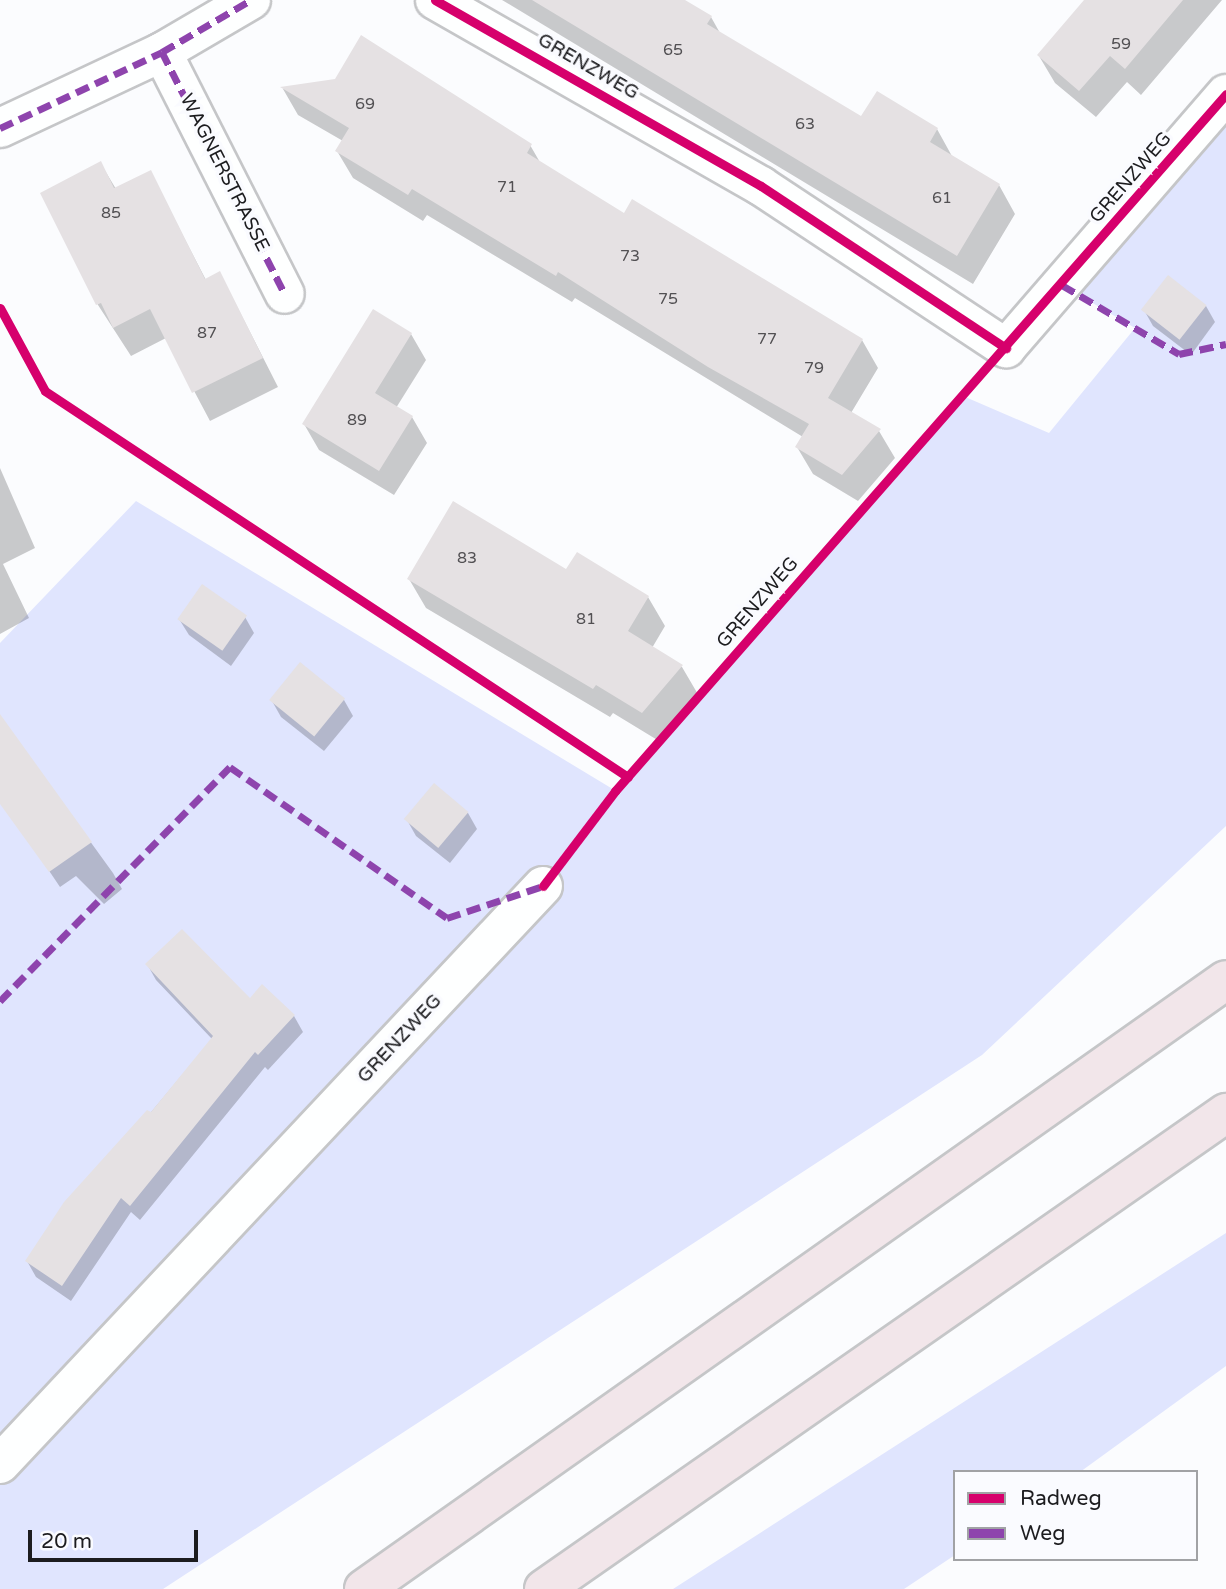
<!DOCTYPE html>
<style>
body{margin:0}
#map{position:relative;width:1226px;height:1589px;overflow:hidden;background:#fbfcfe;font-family:"Varela Round",sans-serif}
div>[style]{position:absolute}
.green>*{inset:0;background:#e0e5fe}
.shadow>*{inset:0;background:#0003}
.building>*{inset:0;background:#e5e1e3;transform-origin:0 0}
.roads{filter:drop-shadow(2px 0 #c5c6c8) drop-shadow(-2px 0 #c5c6c8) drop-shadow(0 2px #c5c6c8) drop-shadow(0 -2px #c5c6c8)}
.street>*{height:38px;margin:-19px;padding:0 19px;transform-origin:19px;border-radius:19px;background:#feffff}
.highway>*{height:38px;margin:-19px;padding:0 19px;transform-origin:19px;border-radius:19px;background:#f2e6ea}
.quiet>*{height:7px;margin-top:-3.5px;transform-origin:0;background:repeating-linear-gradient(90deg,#8e44ad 0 14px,transparent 0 21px)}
.cycleway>*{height:9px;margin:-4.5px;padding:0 4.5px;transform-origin:4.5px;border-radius:4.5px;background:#d6006c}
span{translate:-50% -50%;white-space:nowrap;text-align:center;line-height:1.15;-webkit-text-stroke:7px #fafbff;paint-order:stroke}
.number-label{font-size:16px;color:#525053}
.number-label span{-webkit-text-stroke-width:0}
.street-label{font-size:19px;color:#1c1c1f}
.legend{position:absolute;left:953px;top:1470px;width:245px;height:91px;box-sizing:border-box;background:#fafbff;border:2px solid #a1a2a5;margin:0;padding:9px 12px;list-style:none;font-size:21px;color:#1c1c1f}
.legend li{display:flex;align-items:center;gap:14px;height:35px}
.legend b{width:35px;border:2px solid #a1a2a5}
.scale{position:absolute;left:28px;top:1530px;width:170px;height:32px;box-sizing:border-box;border:4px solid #1c1c1f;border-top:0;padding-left:9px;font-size:21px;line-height:24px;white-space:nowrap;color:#1c1c1f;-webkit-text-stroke:5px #fafbff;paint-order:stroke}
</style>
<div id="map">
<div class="green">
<div style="clip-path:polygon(1226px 94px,1226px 826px,982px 1055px,163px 1589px,0 1589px,0 643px,136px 501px,616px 791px,963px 396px,1049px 433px,1135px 328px,1062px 285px)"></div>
<div style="clip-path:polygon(1226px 1233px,1226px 1366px,1080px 1472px,955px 1472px,955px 1555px,904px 1589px,673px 1589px)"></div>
</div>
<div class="shadow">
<div style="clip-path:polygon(502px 0,682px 0,711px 17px,720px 33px,862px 119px,937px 129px,953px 158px,999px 185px,1015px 214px,973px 284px)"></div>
<div style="clip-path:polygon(1086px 0,1222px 0,1141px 95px,1127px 82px,1096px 117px,1055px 83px,1039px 56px)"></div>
<div style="clip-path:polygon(336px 80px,530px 145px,541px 164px,625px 215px,862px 340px,878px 368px,851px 413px,879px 431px,895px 458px,858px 501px,813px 474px,797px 447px,803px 437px,575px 298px,572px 302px,427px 215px,423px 221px,353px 178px,337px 151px,343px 141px,298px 115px,283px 89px)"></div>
<div style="clip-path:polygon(101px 164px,116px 189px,150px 172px,206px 280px,220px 273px,278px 387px,210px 421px,166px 338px,131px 356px,98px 305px,42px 194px)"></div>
<div style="clip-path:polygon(1168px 278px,1206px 306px,1215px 322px,1191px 355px,1153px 326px,1144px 310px)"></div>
<div style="clip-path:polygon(411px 334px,426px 360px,396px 408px,412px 417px,427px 443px,394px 495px,319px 450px,304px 424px)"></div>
<div style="clip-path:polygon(0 468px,35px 548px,3px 564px,29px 618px,0 634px)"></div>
<div style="clip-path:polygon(567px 572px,648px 597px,665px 626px,652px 648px,682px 667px,699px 696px,659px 741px,613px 713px,610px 717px,426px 608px,409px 579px)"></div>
<div style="clip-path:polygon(245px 617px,254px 633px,231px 666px,189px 635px,179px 619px)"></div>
<div style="clip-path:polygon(344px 700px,353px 716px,324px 751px,281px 717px,272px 701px)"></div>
<div style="clip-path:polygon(0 728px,32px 761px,113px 873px,122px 889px,104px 904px,76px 876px,60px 887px,0 798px)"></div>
<div style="clip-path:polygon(468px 813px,477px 829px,450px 863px,416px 836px,407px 820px)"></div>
<div style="clip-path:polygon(147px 964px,294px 1016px,303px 1032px,268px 1070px,265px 1067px,140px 1220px,131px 1212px,71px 1301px,36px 1277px,27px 1261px,212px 1039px,156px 980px)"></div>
</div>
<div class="building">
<div style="clip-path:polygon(532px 0,685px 0,712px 16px,707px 24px,861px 116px,877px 91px,938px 128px,930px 142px,1000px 184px,957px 256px)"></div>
<div style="clip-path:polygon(1084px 0,1183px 0,1125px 69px,1110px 56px,1079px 91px,1037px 55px)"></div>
<div style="clip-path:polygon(361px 35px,532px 144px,527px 153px,624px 213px,632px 199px,863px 339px,828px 398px,881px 429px,842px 475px,795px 447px,809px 424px,708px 367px,558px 272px,556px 276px,412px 189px,408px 195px,335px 151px,349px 128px,280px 87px,335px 79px)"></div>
<div style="clip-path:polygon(101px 161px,114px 188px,151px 170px,205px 279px,220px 271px,263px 358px,192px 393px,150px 309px,113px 328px,101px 303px,96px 305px,40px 193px)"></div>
<div style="left:1168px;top:275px;width:49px;height:44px;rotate:38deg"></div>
<div style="clip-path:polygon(373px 309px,412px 333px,375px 393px,413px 416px,379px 471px,302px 424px)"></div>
<div style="clip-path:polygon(453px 501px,566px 569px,577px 552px,649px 596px,628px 631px,683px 665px,642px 713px,596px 685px,593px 689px,407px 579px)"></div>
<div style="left:202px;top:584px;width:55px;height:43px;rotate:35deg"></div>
<div style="left:300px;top:662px;width:58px;height:49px;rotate:39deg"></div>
<div style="clip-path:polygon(0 714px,92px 842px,49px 872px,0 804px)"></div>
<div style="left:434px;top:783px;width:45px;height:47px;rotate:40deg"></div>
<div style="clip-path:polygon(182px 929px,250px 998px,262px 984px,295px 1015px,258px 1055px,255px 1052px,130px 1206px,121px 1198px,62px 1286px,25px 1261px,64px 1202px,147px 1110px,151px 1112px,213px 1036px,145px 964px)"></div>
</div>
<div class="roads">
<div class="street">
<div style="left:435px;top:0;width:375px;rotate:29.7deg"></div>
<div style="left:761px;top:186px;width:294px;rotate:33.5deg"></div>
<div style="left:1006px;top:348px;width:336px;rotate:-49.1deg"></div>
<div style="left:162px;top:52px;width:271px;rotate:63.1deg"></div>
<div style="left:0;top:128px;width:179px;rotate:-25.1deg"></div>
<div style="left:162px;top:52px;width:103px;rotate:-30.3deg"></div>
<div style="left:0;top:1464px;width:793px;rotate:-46.79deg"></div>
</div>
<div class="highway">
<div style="left:364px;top:1589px;width:1055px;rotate:-35.24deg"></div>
<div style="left:544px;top:1589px;width:832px;rotate:-34.91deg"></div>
</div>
</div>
<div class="quiet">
<div style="left:162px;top:52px;width:271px;rotate:63.1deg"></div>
<div style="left:0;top:128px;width:179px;rotate:-25.1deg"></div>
<div style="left:162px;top:52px;width:103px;rotate:-30.3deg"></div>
<div style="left:1062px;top:285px;width:136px;rotate:30.5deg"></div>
<div style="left:1179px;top:354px;width:48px;rotate:-12deg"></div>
<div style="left:0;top:1001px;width:328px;rotate:-45.5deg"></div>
<div style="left:230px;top:767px;width:264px;rotate:34.8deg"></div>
<div style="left:447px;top:918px;width:101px;rotate:-18.4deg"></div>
</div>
<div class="cycleway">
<div style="left:435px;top:0;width:375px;rotate:29.7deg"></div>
<div style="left:761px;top:186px;width:294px;rotate:33.5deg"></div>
<div style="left:0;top:308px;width:94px;rotate:61.5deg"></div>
<div style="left:45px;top:391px;width:699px;rotate:33.51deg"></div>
<div style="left:543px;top:886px;width:119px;rotate:-52.8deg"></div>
<div style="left:615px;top:791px;width:927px;rotate:-48.76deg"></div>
</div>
<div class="number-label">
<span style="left:1121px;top:44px">59</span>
<span style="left:673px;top:50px">65</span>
<span style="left:365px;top:104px">69</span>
<span style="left:805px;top:124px">63</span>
<span style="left:507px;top:187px">71</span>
<span style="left:942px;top:198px">61</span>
<span style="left:111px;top:213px">85</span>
<span style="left:630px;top:256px">73</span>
<span style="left:668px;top:299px">75</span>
<span style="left:207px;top:333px">87</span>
<span style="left:767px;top:339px">77</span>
<span style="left:814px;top:368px">79</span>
<span style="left:357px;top:420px">89</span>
<span style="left:467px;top:558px">83</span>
<span style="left:586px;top:619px">81</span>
</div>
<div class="street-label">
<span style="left:588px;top:67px;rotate:30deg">GRENZWEG</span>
<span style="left:224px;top:173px;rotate:63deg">WAGNERSTRASSE</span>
<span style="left:1131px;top:178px;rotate:-49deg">GRENZWEG</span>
<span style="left:758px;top:603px;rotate:-49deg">GRENZWEG</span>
<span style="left:400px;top:1039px;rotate:-47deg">GRENZWEG</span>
</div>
<ul class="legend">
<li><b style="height:9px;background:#d6006c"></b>Radweg</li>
<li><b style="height:9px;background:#8e44ad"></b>Weg</li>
</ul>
<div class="scale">20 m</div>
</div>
